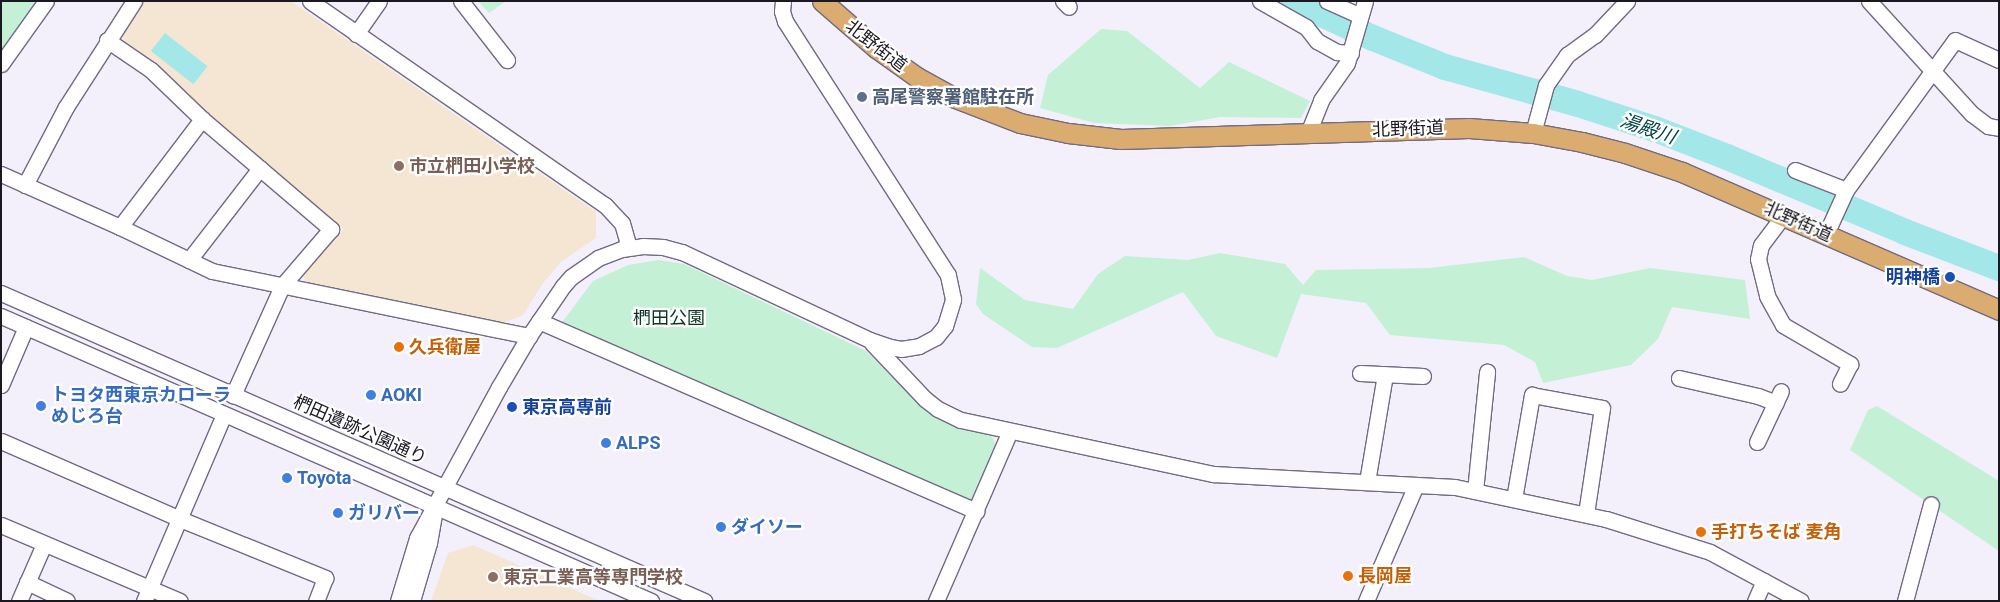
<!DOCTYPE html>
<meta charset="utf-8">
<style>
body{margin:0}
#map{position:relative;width:2000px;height:602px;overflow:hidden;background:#f3f0fb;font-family:Roboto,"Noto Sans JP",sans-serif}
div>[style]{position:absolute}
.education>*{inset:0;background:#f4e6d3}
.green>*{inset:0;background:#c4f0d6}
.water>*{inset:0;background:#a4e7e9;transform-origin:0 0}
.river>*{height:26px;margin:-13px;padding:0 13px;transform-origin:13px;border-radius:13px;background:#a4e7e9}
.roads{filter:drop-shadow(1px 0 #726a82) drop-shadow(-1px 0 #726a82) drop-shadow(0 1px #726a82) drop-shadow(0 -1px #726a82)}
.minor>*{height:15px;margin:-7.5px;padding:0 7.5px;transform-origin:7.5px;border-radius:7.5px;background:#fff}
.major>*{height:19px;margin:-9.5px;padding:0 9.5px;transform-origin:9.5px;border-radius:9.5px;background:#daac6f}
.dots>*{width:14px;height:14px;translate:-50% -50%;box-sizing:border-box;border:2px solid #fff;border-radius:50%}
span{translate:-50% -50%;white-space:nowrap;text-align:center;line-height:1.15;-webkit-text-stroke:4.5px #fff;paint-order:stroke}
.street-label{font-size:18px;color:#1b1822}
.service-label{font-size:18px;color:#4e5e75;font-weight:700}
.left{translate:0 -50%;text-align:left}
.education-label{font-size:18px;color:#785e54;font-weight:700}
.transit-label{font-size:18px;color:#164399;font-weight:700}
.right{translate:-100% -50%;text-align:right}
.park-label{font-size:18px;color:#0b3522}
.food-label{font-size:18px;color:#c56008;font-weight:700}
.shop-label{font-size:18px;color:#366cbe;font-weight:700}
.water-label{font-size:19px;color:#014345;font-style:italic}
.frame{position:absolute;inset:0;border:2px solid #1b1822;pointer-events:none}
</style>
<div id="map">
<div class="education">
<div style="clip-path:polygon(145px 1px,291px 1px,596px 212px,596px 238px,562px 261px,543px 283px,523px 315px,503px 323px,306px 283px,302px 274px,344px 229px,124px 43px,122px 34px)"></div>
<div style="clip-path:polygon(473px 545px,600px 601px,431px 601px,448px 553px)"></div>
</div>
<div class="green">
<div style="clip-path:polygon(1px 1px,38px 1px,1px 56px)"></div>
<div style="clip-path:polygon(478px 1px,506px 1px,489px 13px)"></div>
<div style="clip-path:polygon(1101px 29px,1127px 31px,1200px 88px,1229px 62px,1310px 101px,1301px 118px,1220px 117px,1170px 126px,1094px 123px,1040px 108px,1048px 75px)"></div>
<div style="clip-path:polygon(1220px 253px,1285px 264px,1303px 285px,1316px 270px,1429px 268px,1524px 257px,1567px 276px,1592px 280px,1650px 268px,1745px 280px,1750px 319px,1672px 307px,1658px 339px,1631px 365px,1543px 383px,1535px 362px,1504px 345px,1390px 335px,1366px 303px,1301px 294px,1277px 358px,1216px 336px,1183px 292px,1057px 348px,1032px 347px,983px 314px,976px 304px,980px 268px,1025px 300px,1073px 309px,1098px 274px,1125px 256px,1188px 260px)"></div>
<div style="clip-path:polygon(658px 260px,684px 264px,866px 351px,924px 409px,935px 417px,993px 437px,996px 448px,969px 509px,557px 329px,593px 281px,628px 265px)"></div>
<div style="clip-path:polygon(1877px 406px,1999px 481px,1999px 551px,1850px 450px,1868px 410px)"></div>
</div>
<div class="water">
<div style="left:165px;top:33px;width:54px;height:23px;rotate:38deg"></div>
</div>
<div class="river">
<div style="left:1294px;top:1px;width:87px;rotate:25.1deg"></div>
<div style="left:1373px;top:38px;width:78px;rotate:21.9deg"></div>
<div style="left:1445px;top:67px;width:138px;rotate:15.5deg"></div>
<div style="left:1578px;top:104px;width:81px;rotate:18deg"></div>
<div style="left:1655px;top:129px;width:77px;rotate:21.3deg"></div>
<div style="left:1727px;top:157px;width:193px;rotate:22.8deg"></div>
<div style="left:1905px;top:232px;width:101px;rotate:21deg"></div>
</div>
<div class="roads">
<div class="minor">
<div style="left:310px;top:1px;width:359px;rotate:34.7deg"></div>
<div style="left:605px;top:205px;width:25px;rotate:47deg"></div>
<div style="left:622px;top:223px;width:25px;rotate:74deg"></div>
<div style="left:461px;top:1px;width:75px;rotate:52.1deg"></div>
<div style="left:1063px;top:1px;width:8px;rotate:45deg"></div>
<div style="left:1260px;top:1px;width:53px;rotate:29.5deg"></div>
<div style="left:1306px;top:27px;width:18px;rotate:52deg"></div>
<div style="left:1317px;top:41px;width:23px;rotate:29deg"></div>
<div style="left:1337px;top:52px;width:14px;rotate:4deg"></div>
<div style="left:1327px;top:1px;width:36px;rotate:24deg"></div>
<div style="left:1869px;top:1px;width:153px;rotate:47.7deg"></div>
<div style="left:1972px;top:114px;width:20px;rotate:37deg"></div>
<div style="left:1988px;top:126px;width:11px;rotate:10deg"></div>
<div style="left:356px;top:34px;width:40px;rotate:-55.1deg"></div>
<div style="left:107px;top:40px;width:53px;rotate:34.3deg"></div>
<div style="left:151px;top:70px;width:71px;rotate:43.9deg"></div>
<div style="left:202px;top:119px;width:170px;rotate:40.5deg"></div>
<div style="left:331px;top:229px;width:75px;rotate:130.7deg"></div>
<div style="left:282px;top:286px;width:120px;rotate:114.2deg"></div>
<div style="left:1px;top:64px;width:77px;rotate:-54.5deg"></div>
<div style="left:1308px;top:133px;width:35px;rotate:-68deg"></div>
<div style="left:1321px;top:100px;width:45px;rotate:-54.9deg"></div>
<div style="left:1347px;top:63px;width:65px;rotate:-73.8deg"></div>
<div style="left:1533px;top:133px;width:50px;rotate:-74.8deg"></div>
<div style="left:1546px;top:85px;width:37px;rotate:-55deg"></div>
<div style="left:1567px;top:55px;width:34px;rotate:-36deg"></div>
<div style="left:1595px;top:35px;width:47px;rotate:-46.7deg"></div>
<div style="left:1795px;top:170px;width:55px;rotate:21.4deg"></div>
<div style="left:1px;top:174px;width:130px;rotate:24deg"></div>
<div style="left:120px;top:227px;width:102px;rotate:25.6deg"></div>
<div style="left:212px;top:271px;width:324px;rotate:11.6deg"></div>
<div style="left:25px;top:185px;width:88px;rotate:-62.3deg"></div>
<div style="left:66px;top:107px;width:126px;rotate:-57.3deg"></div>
<div style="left:1783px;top:216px;width:36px;rotate:127deg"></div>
<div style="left:1761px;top:245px;width:14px;rotate:102deg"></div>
<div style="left:1758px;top:259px;width:38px;rotate:76deg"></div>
<div style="left:1767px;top:296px;width:33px;rotate:61deg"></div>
<div style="left:1783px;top:325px;width:78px;rotate:30.2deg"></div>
<div style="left:1850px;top:364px;width:22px;rotate:117deg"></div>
<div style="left:120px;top:227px;width:136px;rotate:-52.8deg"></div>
<div style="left:1826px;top:234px;width:48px;rotate:-65.6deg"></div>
<div style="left:1846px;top:190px;width:185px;rotate:-54deg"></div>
<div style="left:1955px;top:40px;width:48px;rotate:24.4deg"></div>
<div style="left:189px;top:260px;width:116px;rotate:-52.3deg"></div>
<div style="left:1px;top:293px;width:768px;rotate:23.66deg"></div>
<div style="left:1px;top:316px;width:710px;rotate:23.68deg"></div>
<div style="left:539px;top:321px;width:477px;rotate:23.5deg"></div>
<div style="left:872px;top:343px;width:77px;rotate:46.6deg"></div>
<div style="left:925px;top:399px;width:16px;rotate:38deg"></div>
<div style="left:938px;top:409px;width:25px;rotate:26deg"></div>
<div style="left:961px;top:420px;width:258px;rotate:12.1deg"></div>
<div style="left:1213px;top:474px;width:242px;rotate:3.1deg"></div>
<div style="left:1455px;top:487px;width:154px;rotate:12deg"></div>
<div style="left:1606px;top:519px;width:109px;rotate:17.6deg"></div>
<div style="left:1710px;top:552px;width:103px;rotate:28.3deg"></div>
<div style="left:1360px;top:373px;width:63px;rotate:2.7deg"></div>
<div style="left:1679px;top:378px;width:81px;rotate:12.8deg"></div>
<div style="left:1758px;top:396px;width:19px;rotate:21deg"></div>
<div style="left:1px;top:385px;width:63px;rotate:-66.7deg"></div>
<div style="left:1px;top:441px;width:195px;rotate:23.5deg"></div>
<div style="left:180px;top:519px;width:157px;rotate:22.1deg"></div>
<div style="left:325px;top:578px;width:25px;rotate:111deg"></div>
<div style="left:1757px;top:442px;width:56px;rotate:-64.8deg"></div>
<div style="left:1367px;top:482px;width:109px;rotate:-80.5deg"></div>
<div style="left:1475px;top:491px;width:120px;rotate:-84.2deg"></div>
<div style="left:1514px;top:499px;width:106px;rotate:-80.2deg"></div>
<div style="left:1532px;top:395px;width:71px;rotate:10.5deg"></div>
<div style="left:1602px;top:408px;width:107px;rotate:98.6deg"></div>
<div style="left:1px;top:525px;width:194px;rotate:23deg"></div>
<div style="left:27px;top:582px;width:44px;rotate:25.4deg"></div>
<div style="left:19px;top:601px;width:62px;rotate:-66.3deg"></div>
<div style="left:144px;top:601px;width:203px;rotate:-66.8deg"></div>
<div style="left:398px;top:601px;width:66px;rotate:-73.2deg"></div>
<div style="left:417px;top:538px;width:172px;rotate:-61.5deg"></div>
<div style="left:499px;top:387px;width:59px;rotate:-59.5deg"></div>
<div style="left:529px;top:336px;width:60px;rotate:-55.8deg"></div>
<div style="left:563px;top:286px;width:12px;rotate:-48deg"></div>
<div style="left:571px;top:277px;width:33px;rotate:-35deg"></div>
<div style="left:598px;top:258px;width:26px;rotate:-21deg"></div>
<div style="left:622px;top:249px;width:21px;rotate:-8deg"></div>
<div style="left:643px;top:246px;width:20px;rotate:3deg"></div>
<div style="left:663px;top:247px;width:20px;rotate:15deg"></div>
<div style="left:682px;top:252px;width:208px;rotate:25.1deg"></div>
<div style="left:870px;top:340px;width:21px;rotate:19deg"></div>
<div style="left:890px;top:347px;width:11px;rotate:10deg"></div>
<div style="left:901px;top:349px;width:18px;rotate:-9deg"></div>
<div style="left:919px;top:346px;width:19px;rotate:-28deg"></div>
<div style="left:936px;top:337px;width:14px;rotate:-51deg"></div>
<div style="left:945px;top:326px;width:28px;rotate:-73deg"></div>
<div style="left:953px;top:299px;width:25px;rotate:-102deg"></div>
<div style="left:948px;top:275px;width:302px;rotate:-122.7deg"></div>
<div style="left:785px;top:21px;width:10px;rotate:-107deg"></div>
<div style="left:782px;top:11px;width:10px;rotate:-84deg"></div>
<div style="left:412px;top:601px;width:60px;rotate:-73.7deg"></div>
<div style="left:429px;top:543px;width:27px;rotate:-80deg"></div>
<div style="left:936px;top:601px;width:185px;rotate:-66.5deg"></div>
<div style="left:1366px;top:601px;width:126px;rotate:-66.7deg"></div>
<div style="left:1755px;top:601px;width:22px;rotate:-66deg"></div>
<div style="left:1905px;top:601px;width:100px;rotate:-75deg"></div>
</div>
<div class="major">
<div style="left:822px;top:1px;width:72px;rotate:41deg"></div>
<div style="left:876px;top:48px;width:50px;rotate:35.3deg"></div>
<div style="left:917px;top:77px;width:43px;rotate:28.9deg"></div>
<div style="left:955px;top:98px;width:70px;rotate:21deg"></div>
<div style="left:1020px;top:123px;width:49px;rotate:11.8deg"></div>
<div style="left:1068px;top:133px;width:53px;rotate:6.5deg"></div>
<div style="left:1121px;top:139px;width:348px;rotate:-1.8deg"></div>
<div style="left:1469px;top:128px;width:64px;rotate:4.5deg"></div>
<div style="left:1533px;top:133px;width:50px;rotate:10.4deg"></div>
<div style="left:1582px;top:142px;width:44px;rotate:14.3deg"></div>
<div style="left:1625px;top:153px;width:60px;rotate:18.4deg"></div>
<div style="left:1682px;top:172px;width:346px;rotate:23.5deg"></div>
</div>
</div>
<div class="dots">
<div style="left:862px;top:97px;background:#5c6f8a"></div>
<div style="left:399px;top:166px;background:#8d6e63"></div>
<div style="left:1950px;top:277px;background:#1a4fb4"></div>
<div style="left:399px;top:347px;background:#e8710a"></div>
<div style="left:371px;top:395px;background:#3f7fe0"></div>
<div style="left:41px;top:406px;background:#3f7fe0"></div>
<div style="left:512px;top:407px;background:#1a4fb4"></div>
<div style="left:606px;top:443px;background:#3f7fe0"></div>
<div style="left:287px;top:478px;background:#3f7fe0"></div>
<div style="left:338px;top:513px;background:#3f7fe0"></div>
<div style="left:721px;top:527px;background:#3f7fe0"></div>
<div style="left:1701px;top:532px;background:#e8710a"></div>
<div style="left:1348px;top:576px;background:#e8710a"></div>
<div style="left:493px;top:577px;background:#8d6e63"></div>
</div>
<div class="street-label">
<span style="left:876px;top:46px;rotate:38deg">北野街道</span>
<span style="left:1408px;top:129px;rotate:-2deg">北野街道</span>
<span style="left:1798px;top:222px;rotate:24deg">北野街道</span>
<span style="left:360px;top:430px;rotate:24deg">椚田遺跡公園通り</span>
</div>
<div class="service-label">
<span class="left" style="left:872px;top:97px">高尾警察署館駐在所</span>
</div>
<div class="education-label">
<span class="left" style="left:409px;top:166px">市立椚田小学校</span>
<span class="left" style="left:503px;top:577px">東京工業高等専門学校</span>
</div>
<div class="transit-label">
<span class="right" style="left:1940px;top:277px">明神橋</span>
<span class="left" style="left:522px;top:407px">東京高専前</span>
</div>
<div class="park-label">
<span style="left:669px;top:318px">椚田公園</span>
</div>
<div class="food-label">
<span class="left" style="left:409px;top:347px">久兵衛屋</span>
<span class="left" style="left:1711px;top:532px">手打ちそば 麦角</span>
<span class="left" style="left:1358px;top:576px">長岡屋</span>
</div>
<div class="shop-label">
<span class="left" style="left:381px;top:395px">AOKI</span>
<span class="left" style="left:51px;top:406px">トヨタ西東京カローラ<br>めじろ台</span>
<span class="left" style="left:616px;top:443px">ALPS</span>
<span class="left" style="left:297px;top:478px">Toyota</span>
<span class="left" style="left:348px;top:513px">ガリバー</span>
<span class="left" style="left:731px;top:527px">ダイソー</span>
</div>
<div class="water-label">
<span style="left:1648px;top:129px;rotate:19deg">湯殿川</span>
</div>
<div class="frame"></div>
</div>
